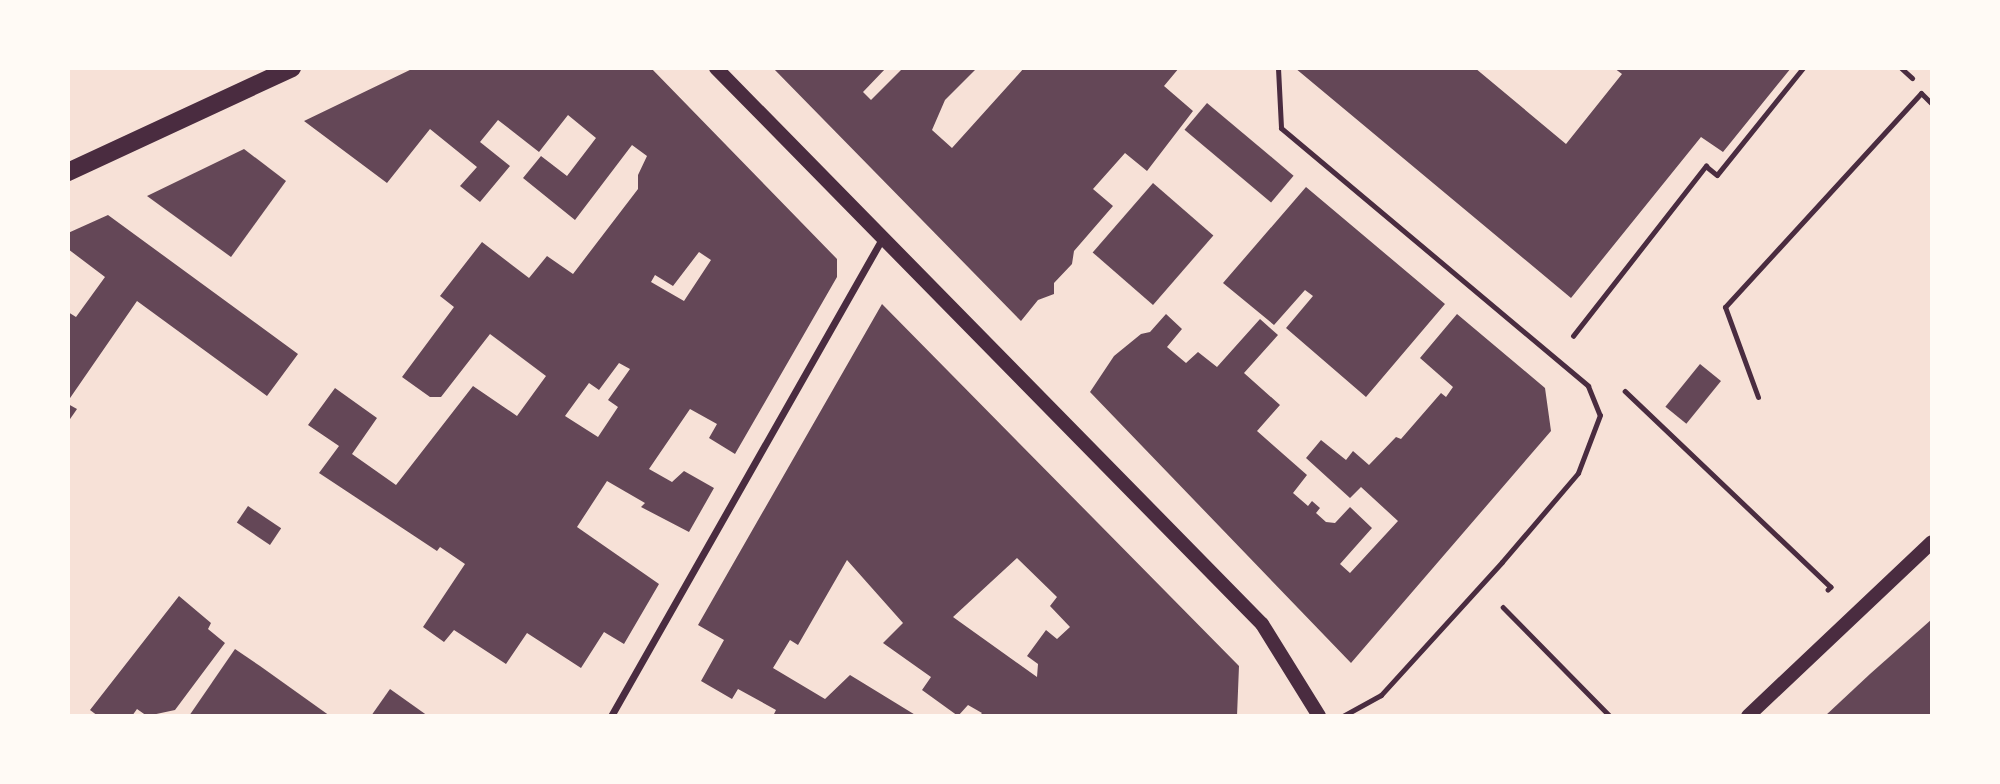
<!DOCTYPE html>
<style>
body{margin:0}
#map{position:relative;width:2000px;height:784px;overflow:hidden;background:#f7e1d7;font-family:"Noto Sans",sans-serif}
div>[style]{position:absolute}
.building>*{inset:0;background:#644757;transform-origin:0 0}
.path>*{height:4.5px;margin:-2.25px;padding:0 2.25px;transform-origin:2.25px;border-radius:2.25px;background:#4a2c40}
.service>*{height:5px;margin:-2.5px;padding:0 2.5px;transform-origin:2.5px;border-radius:2.5px;background:#4a2c40}
.minor>*{height:7px;margin:-3.5px;padding:0 3.5px;transform-origin:3.5px;border-radius:3.5px;background:#4a2c40}
.secondary>*{height:14px;margin:-7px;padding:0 7px;transform-origin:7px;border-radius:7px;background:#4a2c40}
.primary>*{height:18px;margin:-9px;padding:0 9px;transform-origin:9px;border-radius:9px;background:#4a2c40}
span{translate:-50% -50%;white-space:nowrap;text-align:center;line-height:1.15;-webkit-text-stroke:7px #fffaf5;paint-order:stroke}
.frame{position:absolute;inset:0;border:70px solid #fffaf5;pointer-events:none}
</style>
<div id="map">
<div class="building">
<div style="clip-path:polygon(evenodd,414px 68px,651px 68px,837px 259px,837px 277px,735px 454px,709px 438px,717px 424px,690px 409px,649px 469px,672px 482px,684px 471px,714px 488px,689px 532px,641px 507px,645px 503px,607px 481px,577px 527px,659px 584px,624px 644px,604px 632px,581px 668px,527px 633px,506px 664px,454px 630px,444px 642px,423px 627px,465px 564px,440px 547px,437px 551px,319px 473px,339px 446px,308px 425px,335px 388px,377px 418px,352px 454px,396px 485px,473px 386px,517px 416px,546px 376px,490px 334px,441px 397px,430px 397px,402px 377px,454px 307px,440px 296px,482px 242px,529px 278px,547px 256px,573px 274px,638px 189px,638px 175px,647px 156px,632px 145px,575px 220px,523px 178px,541px 156px,567px 176px,596px 138px,568px 115px,539px 152px,498px 120px,480px 142px,510px 166px,480px 202px,460px 186px,477px 167px,430px 129px,387px 183px,304px 121px,414px 68px,699px 252px,711px 260px,684px 301px,651px 282px,655px 275px,673px 286px,699px 252px,414px 68px,619px 363px,630px 369px,608px 400px,618px 407px,598px 437px,565px 416px,589px 383px,599px 390px,619px 363px)"></div>
<div style="clip-path:polygon(773px 68px,886px 68px,863px 92px,871px 100px,903px 68px,977px 68px,945px 100px,932px 130px,952px 148px,1024px 68px,1179px 68px,1164px 86px,1193px 111px,1147px 171px,1125px 153px,1093px 189px,1113px 206px,1074px 251px,1072px 264px,1054px 283px,1054px 294px,1038px 300px,1021px 321px)"></div>
<div style="clip-path:polygon(1295px 68px,1475px 68px,1566px 144px,1622px 74px,1614px 68px,1791px 68px,1723px 152px,1701px 137px,1571px 298px)"></div>
<div style="left:1207px;top:103px;width:113px;height:35px;rotate:40deg"></div>
<div style="clip-path:polygon(244px 149px,286px 181px,231px 257px,147px 196px)"></div>
<div style="left:1153px;top:183px;width:80px;height:92px;rotate:41deg"></div>
<div style="clip-path:polygon(1306px 187px,1445px 304px,1366px 397px,1286px 328px,1313px 296px,1305px 290px,1274px 325px,1223px 283px)"></div>
<div style="clip-path:polygon(108px 215px,298px 354px,267px 396px,137px 301px,68px 401px,68px 312px,76px 317px,105px 277px,68px 249px,68px 233px)"></div>
<div style="clip-path:polygon(evenodd,882px 304px,1239px 666px,1237px 716px,979px 716px,982px 713px,968px 705px,958px 716px,922px 690px,931px 677px,883px 643px,903px 623px,847px 560px,798px 645px,790px 640px,773px 668px,825px 699px,850px 675px,917px 716px,773px 716px,776px 710px,738px 689px,732px 699px,701px 681px,724px 640px,698px 625px,882px 304px,1017px 558px,1057px 597px,1050px 606px,1070px 627px,1057px 639px,1046px 630px,1027px 656px,1038px 664px,1037px 677px,953px 617px,1017px 558px)"></div>
<div style="clip-path:polygon(1166px 314px,1182px 329px,1167px 347px,1186px 363px,1198px 352px,1217px 367px,1260px 319px,1278px 335px,1244px 373px,1280px 405px,1257px 431px,1307px 475px,1293px 493px,1308px 506px,1312px 501px,1320px 508px,1316px 513px,1326px 522px,1335px 523px,1350px 507px,1372px 528px,1340px 564px,1350px 573px,1398px 521px,1361px 487px,1350px 498px,1306px 458px,1321px 440px,1346px 460px,1353px 451px,1369px 465px,1396px 437px,1401px 439px,1441px 393px,1446px 397px,1453px 387px,1420px 358px,1457px 314px,1545px 388px,1551px 431px,1351px 663px,1090px 392px,1114px 356px,1141px 334px,1150px 332px)"></div>
<div style="left:1700px;top:364px;width:27px;height:55px;rotate:39deg"></div>
<div style="clip-path:polygon(68px 404px,77px 409px,68px 422px)"></div>
<div style="left:248px;top:506px;width:40px;height:20px;rotate:34deg"></div>
<div style="clip-path:polygon(179px 596px,211px 623px,208px 629px,225px 643px,175px 710px,147px 716px,137px 709px,132px 716px,98px 716px,90px 710px)"></div>
<div style="clip-path:polygon(1932px 619px,1932px 716px,1825px 716px,1870px 674px)"></div>
<div style="clip-path:polygon(235px 649px,260px 666px,330px 716px,189px 716px)"></div>
<div style="clip-path:polygon(390px 689px,428px 716px,371px 716px)"></div>
</div>
<div class="path">
<div style="left:1573px;top:336px;width:216px;rotate:-52deg"></div>
<div style="left:1706px;top:166px;width:14px;rotate:39deg"></div>
<div style="left:1717px;top:175px;width:137px;rotate:-51.2deg"></div>
<div style="left:1625px;top:391px;width:284px;rotate:43.6deg"></div>
<div style="left:1831px;top:587px;width:4px;rotate:135deg"></div>
<div style="left:1503px;top:607px;width:153px;rotate:45.5deg"></div>
</div>
<div class="service">
<div style="left:1278px;top:68px;width:60px;rotate:87.1deg"></div>
<div style="left:1281px;top:128px;width:401px;rotate:40deg"></div>
<div style="left:1588px;top:386px;width:31px;rotate:68deg"></div>
<div style="left:1600px;top:415px;width:62px;rotate:110.8deg"></div>
<div style="left:1578px;top:473px;width:117px;rotate:130.5deg"></div>
<div style="left:1502px;top:562px;width:180px;rotate:132.3deg"></div>
<div style="left:1381px;top:695px;width:43px;rotate:151.1deg"></div>
<div style="left:1901px;top:68px;width:15px;rotate:42deg"></div>
<div style="left:1758px;top:397px;width:96px;rotate:-110.1deg"></div>
<div style="left:1725px;top:307px;width:290px;rotate:-47.5deg"></div>
<div style="left:1921px;top:93px;width:16px;rotate:45deg"></div>
</div>
<div class="minor">
<div style="left:611px;top:716px;width:551px;rotate:-60.41deg"></div>
</div>
<div class="secondary">
<div style="left:716px;top:68px;width:779px;rotate:45.52deg"></div>
<div style="left:1262px;top:624px;width:108px;rotate:58.2deg"></div>
<div style="left:1748px;top:716px;width:253px;rotate:-43.4deg"></div>
</div>
<div class="primary">
<div style="left:68px;top:172px;width:247px;rotate:-24.9deg"></div>
</div>
<div class="frame"></div>
</div>
